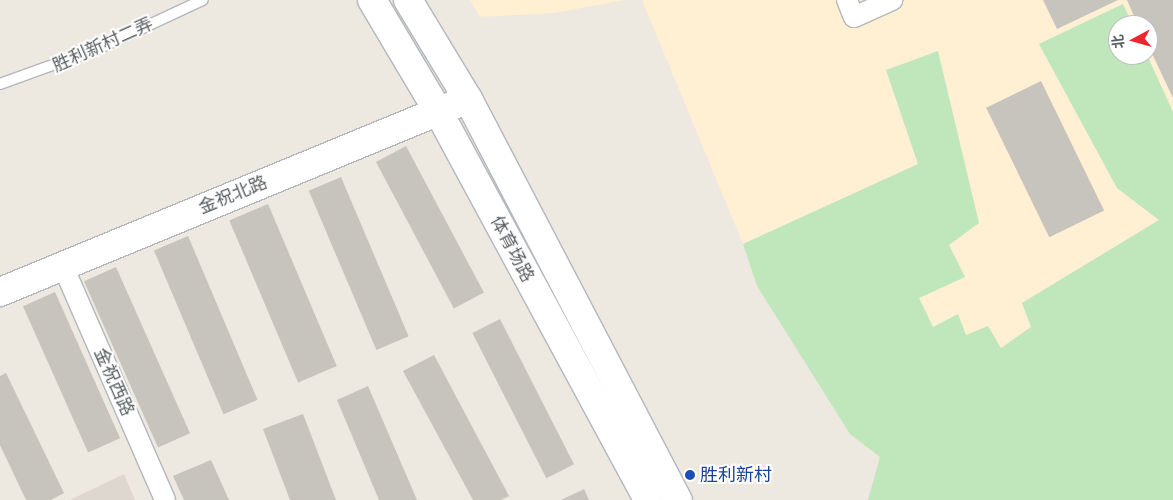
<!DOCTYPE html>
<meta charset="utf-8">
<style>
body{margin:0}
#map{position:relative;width:1173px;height:500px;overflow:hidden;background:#ede8e0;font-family:Figtree,"Noto Sans SC",sans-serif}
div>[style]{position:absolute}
.commercial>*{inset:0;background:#ffefd3}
.education>*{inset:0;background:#ddd7cf}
.green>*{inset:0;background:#c0e6bb}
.building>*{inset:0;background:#c7c3bd;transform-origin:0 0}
.roads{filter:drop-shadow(1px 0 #b3b7bc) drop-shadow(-1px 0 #b3b7bc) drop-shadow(0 1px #b3b7bc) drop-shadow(0 -1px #b3b7bc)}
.lane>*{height:10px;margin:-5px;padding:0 5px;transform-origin:5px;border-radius:5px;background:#fff}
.street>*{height:20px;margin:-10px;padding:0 10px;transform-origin:10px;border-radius:10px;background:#fff}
.secondary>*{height:28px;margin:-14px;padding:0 14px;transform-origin:14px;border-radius:14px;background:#fff}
.dots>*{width:14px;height:14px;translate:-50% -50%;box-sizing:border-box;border:2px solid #fff;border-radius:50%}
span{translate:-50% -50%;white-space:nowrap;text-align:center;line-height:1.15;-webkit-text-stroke:4px #fff;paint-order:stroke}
.street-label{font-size:18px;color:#595e62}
.transit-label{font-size:18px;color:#164399}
.left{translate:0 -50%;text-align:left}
.north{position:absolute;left:1108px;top:15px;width:50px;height:50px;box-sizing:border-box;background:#fff;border:1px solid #bdbfc0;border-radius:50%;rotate:264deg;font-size:14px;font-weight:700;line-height:20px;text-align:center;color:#595e62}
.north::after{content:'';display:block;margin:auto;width:18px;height:22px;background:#ef242e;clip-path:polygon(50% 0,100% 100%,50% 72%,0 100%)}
</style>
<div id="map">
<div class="commercial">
<div style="clip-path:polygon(470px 0,625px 0,554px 13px,480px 17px)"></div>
<div style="clip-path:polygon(642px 0,1173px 0,1173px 112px,1147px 55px,1148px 25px,1133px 25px,1123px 4px,1039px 44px,1117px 188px,1159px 220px,1022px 303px,1031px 327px,1001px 349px,933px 327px,919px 298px,965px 277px,949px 245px,886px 71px,919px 164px,743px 244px)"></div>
</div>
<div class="education">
<div style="clip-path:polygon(124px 474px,135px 500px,70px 500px)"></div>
</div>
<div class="green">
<div style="clip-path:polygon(1123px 4px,1133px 25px,1118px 25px,1118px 55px,1147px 55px,1173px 112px,1173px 500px,868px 500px,880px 457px,850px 434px,757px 286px,743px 244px,918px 164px,886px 70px,938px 51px,979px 223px,949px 245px,965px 277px,919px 298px,933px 327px,958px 314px,966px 335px,988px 326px,1001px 348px,1031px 327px,1022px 303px,1159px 220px,1117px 188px,1039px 44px)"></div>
</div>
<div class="building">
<div style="clip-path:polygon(1043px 0,1118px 0,1057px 29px)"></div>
<div style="clip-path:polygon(1127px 0,1173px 0,1173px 98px,1148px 45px,1148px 25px,1138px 25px)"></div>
<div style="left:1041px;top:81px;width:144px;height:61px;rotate:64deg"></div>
<div style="left:406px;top:146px;width:166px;height:34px;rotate:62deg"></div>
<div style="left:341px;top:177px;width:173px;height:35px;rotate:67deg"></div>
<div style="left:268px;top:204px;width:176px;height:42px;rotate:67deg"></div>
<div style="left:188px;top:236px;width:178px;height:37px;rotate:67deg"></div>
<div style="left:116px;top:267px;width:182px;height:35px;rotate:66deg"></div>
<div style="left:55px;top:292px;width:160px;height:35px;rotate:66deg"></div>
<div style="left:500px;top:319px;width:163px;height:31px;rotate:63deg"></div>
<div style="clip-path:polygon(434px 355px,509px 496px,501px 500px,473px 500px,403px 371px)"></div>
<div style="clip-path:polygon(6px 373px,64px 493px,51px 500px,26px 500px,0 445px,0 376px)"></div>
<div style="clip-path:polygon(368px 386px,417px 500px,379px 500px,337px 400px)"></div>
<div style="clip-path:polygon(303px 414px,336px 500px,290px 500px,263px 429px)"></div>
<div style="clip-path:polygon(211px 460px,229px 500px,184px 500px,173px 476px)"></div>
<div style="clip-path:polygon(584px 489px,589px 500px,561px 500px)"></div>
</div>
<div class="roads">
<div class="lane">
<div style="left:0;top:84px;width:109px;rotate:-19.9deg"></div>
<div style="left:102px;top:47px;width:111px;rotate:-25deg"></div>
</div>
<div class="street">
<div style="left:847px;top:0;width:18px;rotate:68deg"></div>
<div style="left:854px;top:17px;width:42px;rotate:-24.1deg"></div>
<div style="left:62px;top:264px;width:257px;rotate:66.4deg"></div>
</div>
<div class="secondary">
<div style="left:372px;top:0;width:129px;rotate:59.3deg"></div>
<div style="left:438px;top:111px;width:442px;rotate:61.6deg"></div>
<div style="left:408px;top:0;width:116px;rotate:58.8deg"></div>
<div style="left:468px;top:99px;width:453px;rotate:62.4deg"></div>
<div style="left:0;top:292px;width:491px;rotate:-22.4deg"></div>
</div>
</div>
<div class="dots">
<div style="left:690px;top:475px;background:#1a4fb4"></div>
</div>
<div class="street-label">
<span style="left:103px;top:45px;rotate:-24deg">胜利新村二弄</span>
<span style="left:233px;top:195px;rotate:-22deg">金祝北路</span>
<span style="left:512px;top:249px;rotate:62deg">体育场路</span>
<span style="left:114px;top:382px;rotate:66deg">金祝西路</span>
</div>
<div class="transit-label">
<span class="left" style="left:700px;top:475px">胜利新村</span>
</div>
<div class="north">北</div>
</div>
